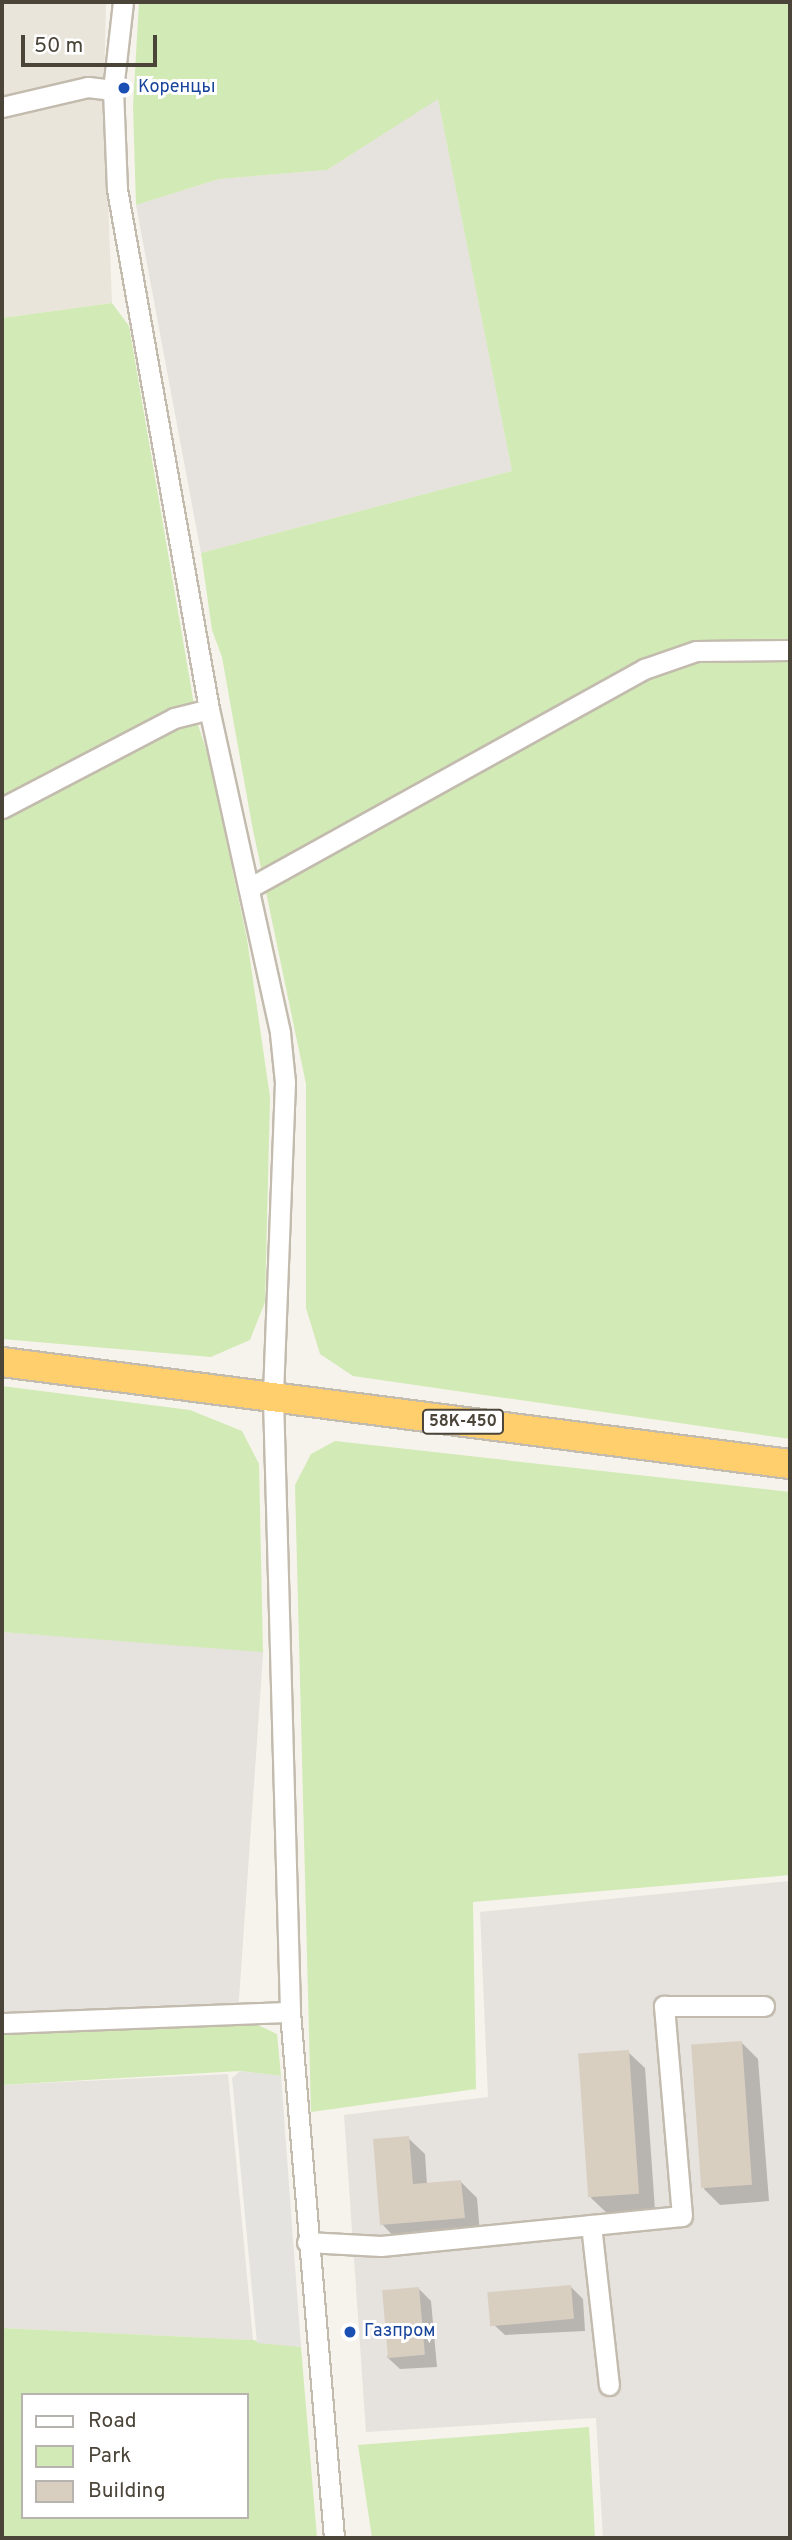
<!DOCTYPE html>
<meta charset="utf-8">
<style>
body{margin:0}
#map{position:relative;width:792px;height:2540px;overflow:hidden;background:#f6f3ec;font-family:Overpass,sans-serif}
div>[style]{position:absolute}
.residential>*{inset:0;background:#eae5da}
.industrial>*{inset:0;background:#e6e2dd;transform-origin:0 0}
.green>*{inset:0;background:#d2eab5}
.parking>*{inset:0;background:#e5e3e0}
.shadow>*{inset:0;background:#0003}
.building>*{inset:0;background:#d8cfc1;transform-origin:0 0}
.roads{filter:drop-shadow(2px 0 #c2bbae) drop-shadow(-2px 0 #c2bbae) drop-shadow(0 2px #c2bbae) drop-shadow(0 -2px #c2bbae)}
.minor>*{height:19px;margin:-9.5px;padding:0 9.5px;transform-origin:9.5px;border-radius:9.5px;background:#fff}
.highway>*{height:28px;margin:-14px;padding:0 14px;transform-origin:14px;border-radius:14px;background:#ffcf6e}
.dots>*{width:19px;height:19px;translate:-50% -50%;box-sizing:border-box;border:4px solid #fff;border-radius:50%}
span{translate:-50% -50%;white-space:nowrap;text-align:center;line-height:1.15;-webkit-text-stroke:6px #fff;paint-order:stroke}
.shield-label span{padding:2px 5px;background:#fff;border:2px solid;border-radius:5px;-webkit-text-stroke-width:0}
.shield-label{font-size:16px;color:#4b4439;font-weight:700}
.transit-label{font-size:18px;color:#164399}
.left{translate:0 -50%;text-align:left}
.frame{position:absolute;inset:0;border:4px solid #4b4439;pointer-events:none}
.legend{position:absolute;left:21px;top:2393px;width:228px;height:126px;box-sizing:border-box;background:#fff;border:2px solid #b7b4b0;margin:0;padding:9px 12px;list-style:none;font-size:21px;color:#4b4439}
.legend li{display:flex;align-items:center;gap:14px;height:35px}
.legend b{width:35px;border:2px solid #b7b4b0}
.scale{position:absolute;left:21px;top:35px;width:136px;height:32px;box-sizing:border-box;border:4px solid #4b4439;border-top:0;padding-left:9px;font-size:21px;line-height:24px;white-space:nowrap;color:#4b4439;-webkit-text-stroke:5px #fff;paint-order:stroke}
</style>
<div id="map">
<div class="residential">
<div style="clip-path:polygon(2px 2px,106px 2px,104px 91px,112px 303px,2px 318px)"></div>
</div>
<div class="industrial">
<div style="clip-path:polygon(438px 98px,512px 471px,201px 553px,136px 205px,219px 179px,327px 170px)"></div>
<div style="left:2px;top:1632px;width:262px;height:385px;rotate:4deg"></div>
<div style="clip-path:polygon(790px 1881px,790px 2538px,603px 2538px,596px 2418px,366px 2432px,344px 2115px,488px 2097px,480px 1912px)"></div>
<div style="clip-path:polygon(228px 2074px,253px 2340px,2px 2328px,2px 2085px)"></div>
</div>
<div class="green">
<div style="clip-path:polygon(139px 2px,790px 2px,790px 1439px,353px 1376px,320px 1354px,306px 1308px,306px 1084px,252px 825px,222px 657px,212px 630px,201px 553px,512px 471px,438px 99px,327px 170px,219px 179px,136px 205px,133px 106px)"></div>
<div style="clip-path:polygon(112px 303px,129px 326px,197px 722px,209px 758px,247px 939px,270px 1097px,265px 1302px,250px 1340px,211px 1357px,2px 1339px,2px 318px)"></div>
<div style="clip-path:polygon(2px 1386px,190px 1410px,242px 1431px,259px 1464px,263px 1652px,2px 1632px)"></div>
<div style="clip-path:polygon(335px 1441px,790px 1492px,790px 1875px,473px 1902px,476px 2089px,311px 2112px,295px 1485px,311px 1454px)"></div>
<div style="clip-path:polygon(247px 2020px,277px 2034px,281px 2076px,240px 2071px,2px 2085px,2px 2034px)"></div>
<div style="clip-path:polygon(evenodd,2px 2328px,253px 2340px,301px 2347px,317px 2538px,2px 2538px,2px 2328px,23px 2395px,247px 2395px,247px 2517px,23px 2517px,23px 2395px)"></div>
<div style="clip-path:polygon(589px 2427px,595px 2538px,372px 2538px,358px 2445px)"></div>
</div>
<div class="parking">
<div style="clip-path:polygon(240px 2071px,281px 2076px,301px 2347px,257px 2343px,232px 2078px)"></div>
</div>
<div class="shadow">
<div style="clip-path:polygon(741px 2042px,758px 2059px,769px 2201px,720px 2205px,704px 2189px)"></div>
<div style="clip-path:polygon(628px 2052px,645px 2068px,655px 2210px,608px 2214px,591px 2198px)"></div>
<div style="clip-path:polygon(408px 2138px,425px 2154px,427px 2185px,461px 2182px,477px 2198px,480px 2234px,398px 2241px,382px 2224px)"></div>
<div style="clip-path:polygon(571px 2287px,583px 2299px,585px 2331px,505px 2335px,492px 2323px)"></div>
<div style="clip-path:polygon(419px 2289px,431px 2301px,437px 2367px,400px 2369px,387px 2357px)"></div>
</div>
<div class="building">
<div style="left:742px;top:2041px;width:144px;height:51px;rotate:86deg"></div>
<div style="left:629px;top:2050px;width:144px;height:51px;rotate:86deg"></div>
<div style="clip-path:polygon(409px 2136px,413px 2184px,461px 2180px,465px 2218px,380px 2225px,373px 2139px)"></div>
<div style="left:571px;top:2285px;width:34px;height:84px;rotate:85deg"></div>
<div style="left:419px;top:2287px;width:68px;height:37px;rotate:85deg"></div>
</div>
<div class="roads">
<div class="minor">
<div style="left:123px;top:2px;width:89px;rotate:96.5deg"></div>
<div style="left:113px;top:90px;width:99px;rotate:87.7deg"></div>
<div style="left:117px;top:189px;width:528px;rotate:79.97deg"></div>
<div style="left:209px;top:709px;width:332px;rotate:77.6deg"></div>
<div style="left:280px;top:1033px;width:49px;rotate:84.2deg"></div>
<div style="left:285px;top:1082px;width:316px;rotate:92.2deg"></div>
<div style="left:273px;top:1398px;width:614px;rotate:88.41deg"></div>
<div style="left:290px;top:2012px;width:528px;rotate:85.22deg"></div>
<div style="left:2px;top:107px;width:88px;rotate:-13.1deg"></div>
<div style="left:88px;top:87px;width:25px;rotate:7deg"></div>
<div style="left:2px;top:808px;width:194px;rotate:-27.6deg"></div>
<div style="left:174px;top:718px;width:36px;rotate:-14deg"></div>
<div style="left:249px;top:888px;width:452px;rotate:-29deg"></div>
<div style="left:644px;top:669px;width:55px;rotate:-19.1deg"></div>
<div style="left:696px;top:651px;width:94px;rotate:-0.6deg"></div>
<div style="left:2px;top:2023px;width:288px;rotate:-2.2deg"></div>
<div style="left:591px;top:2225px;width:161px;rotate:83.6deg"></div>
<div style="left:307px;top:2242px;width:74px;rotate:3.1deg"></div>
<div style="left:381px;top:2246px;width:302px;rotate:-5.7deg"></div>
<div style="left:682px;top:2216px;width:211px;rotate:-94.9deg"></div>
<div style="left:664px;top:2006px;width:100px"></div>
</div>
<div class="highway">
<div style="left:2px;top:1362px;width:795px;rotate:7.38deg"></div>
</div>
</div>
<div class="dots">
<div style="left:124px;top:88px;background:#1a4fb4"></div>
<div style="left:350px;top:2332px;background:#1a4fb4"></div>
</div>
<div class="shield-label">
<span style="left:463px;top:1422px">58К-450</span>
</div>
<div class="transit-label">
<span class="left" style="left:138px;top:88px">Коренцы</span>
<span class="left" style="left:364px;top:2332px">Газпром</span>
</div>
<div class="frame"></div>
<ul class="legend">
<li><b style="height:9px;background:#fff"></b>Road</li>
<li><b style="height:19px;background:#d2eab5"></b>Park</li>
<li><b style="height:19px;background:#d8cfc1"></b>Building</li>
</ul>
<div class="scale">50 m</div>
</div>
